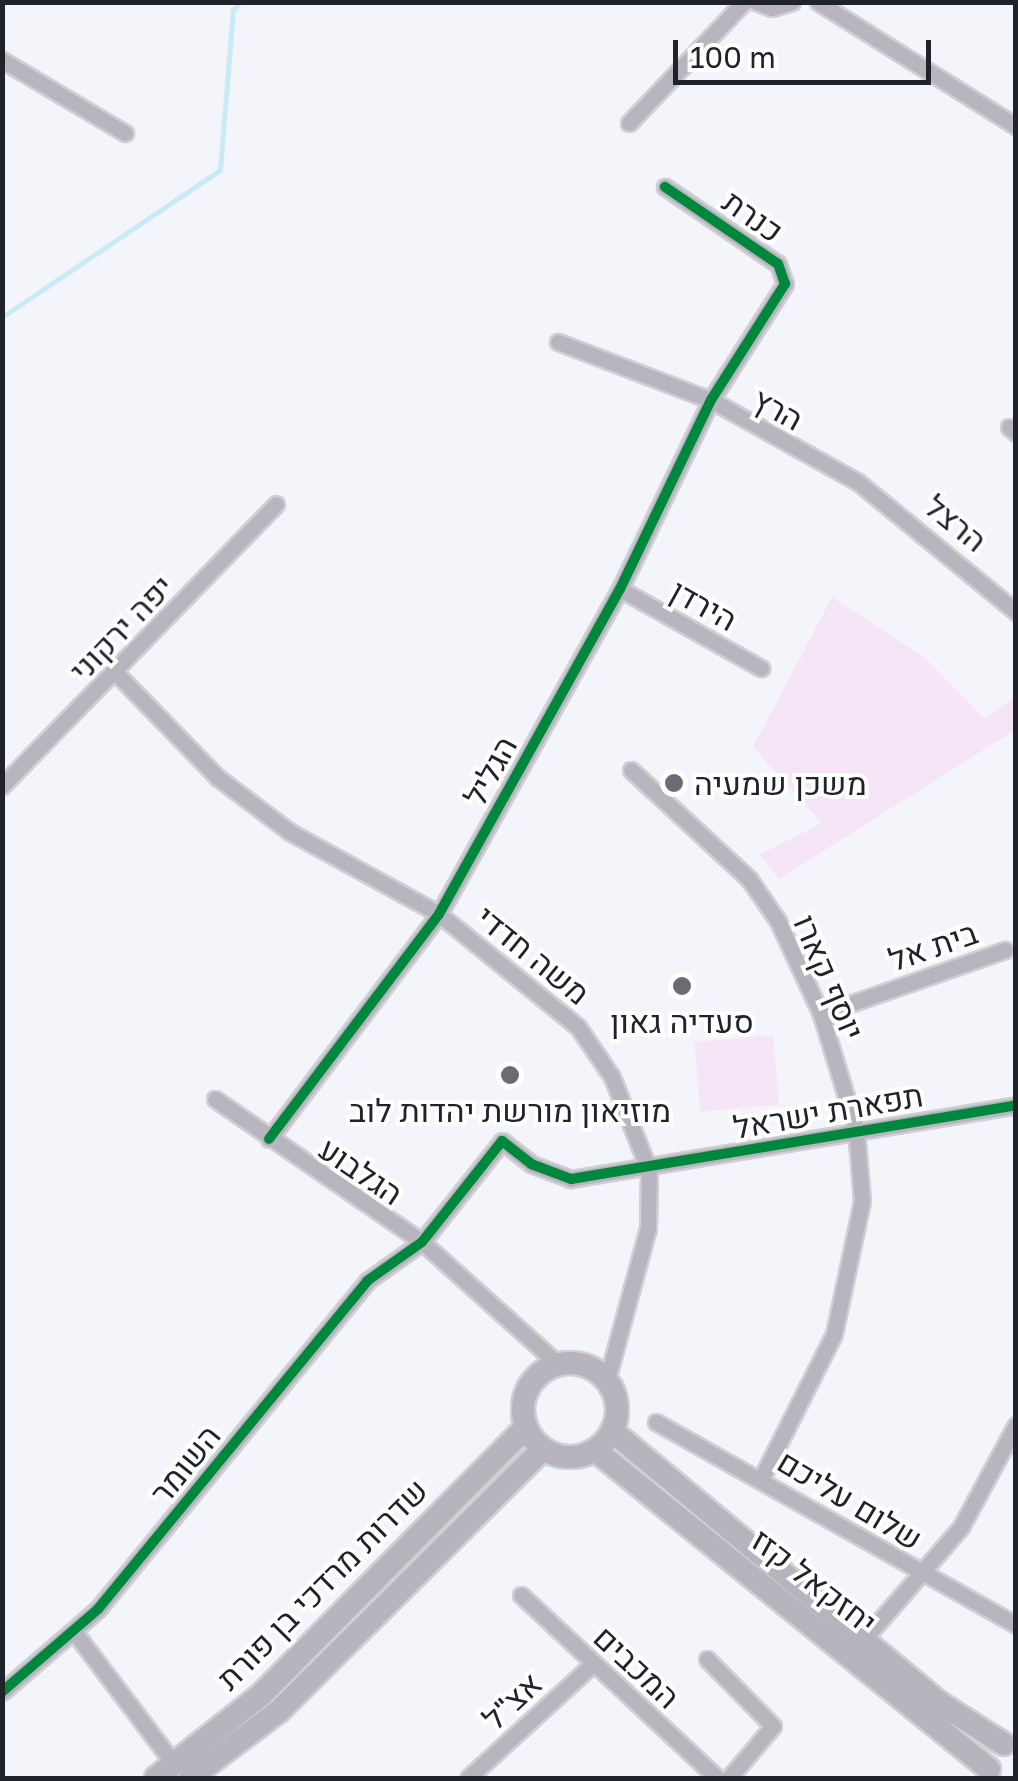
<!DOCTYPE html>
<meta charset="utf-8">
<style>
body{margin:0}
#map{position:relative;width:1018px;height:1781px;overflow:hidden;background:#f4f5fa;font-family:"Golos Text",Heebo,sans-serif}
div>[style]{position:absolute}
.green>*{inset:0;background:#f6e5f6;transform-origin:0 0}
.stream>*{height:5px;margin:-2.5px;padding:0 2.5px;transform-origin:2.5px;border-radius:2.5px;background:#caeaf6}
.roads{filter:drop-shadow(2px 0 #cfd0d4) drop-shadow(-2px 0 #cfd0d4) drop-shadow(0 2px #cfd0d4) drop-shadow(0 -2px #cfd0d4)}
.street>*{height:15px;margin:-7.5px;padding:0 7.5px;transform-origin:7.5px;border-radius:7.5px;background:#b8b5be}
.secondary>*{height:22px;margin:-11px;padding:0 11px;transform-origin:11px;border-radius:11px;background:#b8b4be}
.secondary>.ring{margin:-11px;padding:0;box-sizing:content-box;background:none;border:22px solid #b8b4be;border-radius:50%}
.cycleway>*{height:10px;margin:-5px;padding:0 5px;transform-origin:5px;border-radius:5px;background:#00873e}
.dots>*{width:28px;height:28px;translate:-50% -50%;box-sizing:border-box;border:5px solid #fff;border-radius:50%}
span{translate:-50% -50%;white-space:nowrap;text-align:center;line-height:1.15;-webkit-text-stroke:8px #fff;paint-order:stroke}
.street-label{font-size:32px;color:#21232b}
.poi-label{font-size:32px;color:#21232b}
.left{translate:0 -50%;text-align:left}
.frame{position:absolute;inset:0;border:5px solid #21232b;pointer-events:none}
.scale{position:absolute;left:673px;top:40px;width:258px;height:45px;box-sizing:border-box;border:5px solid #21232b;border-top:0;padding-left:12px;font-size:30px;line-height:35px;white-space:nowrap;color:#21232b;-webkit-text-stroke:8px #fff;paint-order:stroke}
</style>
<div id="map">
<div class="green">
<div style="clip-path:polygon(832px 597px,925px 658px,985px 719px,1015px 697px,1015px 730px,779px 879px,759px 855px,822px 823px,753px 747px)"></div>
<div style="left:773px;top:1035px;width:70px;height:79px;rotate:85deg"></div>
</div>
<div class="stream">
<div style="left:431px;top:2px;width:27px"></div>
<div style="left:2px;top:317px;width:263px;rotate:-34deg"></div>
<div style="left:220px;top:170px;width:161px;rotate:-85.4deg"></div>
<div style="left:233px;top:10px;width:11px;rotate:-49deg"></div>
</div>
<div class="roads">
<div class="street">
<div style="left:756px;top:2px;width:17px;rotate:21deg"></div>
<div style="left:772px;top:8px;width:21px;rotate:-17deg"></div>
<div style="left:818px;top:2px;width:234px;rotate:32.1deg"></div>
<div style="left:2px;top:60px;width:143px;rotate:30.7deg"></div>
<div style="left:629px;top:123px;width:167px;rotate:-46.5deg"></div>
<div style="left:558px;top:342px;width:164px;rotate:20.8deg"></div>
<div style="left:711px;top:400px;width:168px;rotate:29.2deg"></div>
<div style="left:858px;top:482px;width:205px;rotate:39.4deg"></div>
<div style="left:1009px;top:427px;width:9px;rotate:41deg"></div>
<div style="left:620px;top:589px;width:162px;rotate:29.3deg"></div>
<div style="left:117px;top:674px;width:144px;rotate:45.8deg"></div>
<div style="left:217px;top:777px;width:91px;rotate:37deg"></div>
<div style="left:290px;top:832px;width:170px;rotate:28.8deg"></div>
<div style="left:439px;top:914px;width:179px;rotate:39.1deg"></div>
<div style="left:578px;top:1027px;width:60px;rotate:55.8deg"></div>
<div style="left:612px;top:1077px;width:100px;rotate:68.3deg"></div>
<div style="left:649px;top:1170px;width:58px;rotate:91deg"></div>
<div style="left:648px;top:1228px;width:157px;rotate:105.1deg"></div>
<div style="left:631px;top:770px;width:161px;rotate:42.7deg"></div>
<div style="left:749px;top:879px;width:51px;rotate:55.4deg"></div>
<div style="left:778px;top:921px;width:102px;rotate:65.2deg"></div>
<div style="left:821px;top:1014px;width:120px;rotate:73.1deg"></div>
<div style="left:856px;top:1129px;width:72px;rotate:85.2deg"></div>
<div style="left:862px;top:1201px;width:136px;rotate:101.9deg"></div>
<div style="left:834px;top:1334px;width:162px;rotate:116.7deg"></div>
<div style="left:2px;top:786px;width:393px;rotate:-45.8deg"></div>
<div style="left:821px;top:1014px;width:195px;rotate:-19.2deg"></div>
<div style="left:215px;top:1099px;width:252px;rotate:34.6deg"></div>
<div style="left:422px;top:1242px;width:184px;rotate:41.9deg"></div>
<div style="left:269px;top:1139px;width:282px;rotate:-52.9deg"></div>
<div style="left:439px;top:914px;width:372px;rotate:-60.9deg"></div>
<div style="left:620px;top:589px;width:210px;rotate:-64.3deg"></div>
<div style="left:711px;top:400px;width:138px;rotate:-57.5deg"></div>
<div style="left:785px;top:284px;width:21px;rotate:-109deg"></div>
<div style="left:778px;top:264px;width:137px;rotate:-145.7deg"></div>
<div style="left:656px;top:1422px;width:413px;rotate:29.4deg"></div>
<div style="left:521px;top:1595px;width:268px;rotate:43deg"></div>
<div style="left:75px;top:1633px;width:166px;rotate:52.9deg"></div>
<div style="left:864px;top:1639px;width:148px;rotate:-49.1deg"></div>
<div style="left:961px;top:1527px;width:116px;rotate:-61.7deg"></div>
<div style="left:707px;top:1659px;width:94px;rotate:45.4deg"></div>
<div style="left:773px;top:1726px;width:68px;rotate:130.2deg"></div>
<div style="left:2px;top:1692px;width:127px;rotate:-40.8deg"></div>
<div style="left:98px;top:1609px;width:424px;rotate:-50.6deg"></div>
<div style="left:367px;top:1281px;width:67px;rotate:-35.3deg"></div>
<div style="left:422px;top:1242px;width:129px;rotate:-51.6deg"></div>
<div style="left:502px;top:1141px;width:37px;rotate:38deg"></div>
<div style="left:531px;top:1164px;width:43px;rotate:20.6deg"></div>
<div style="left:571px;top:1179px;width:451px;rotate:-9.4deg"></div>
<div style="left:468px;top:1778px;width:169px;rotate:-42.4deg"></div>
</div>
<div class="secondary">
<div class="ring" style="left:523px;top:1363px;width:72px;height:72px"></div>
<div style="left:612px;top:1431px;width:424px;rotate:39.7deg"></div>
<div style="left:938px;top:1702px;width:78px;rotate:32.5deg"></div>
<div style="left:595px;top:1450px;width:507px;rotate:39deg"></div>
<div style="left:156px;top:1778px;width:134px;rotate:-38.3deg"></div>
<div style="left:261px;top:1695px;width:377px;rotate:-45.3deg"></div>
<div style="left:190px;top:1778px;width:111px;rotate:-37deg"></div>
<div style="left:279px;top:1711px;width:372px;rotate:-44.8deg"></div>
</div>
</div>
<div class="cycleway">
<div style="left:269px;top:1139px;width:282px;rotate:-52.9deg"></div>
<div style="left:439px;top:914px;width:372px;rotate:-60.9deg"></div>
<div style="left:620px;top:589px;width:210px;rotate:-64.3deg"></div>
<div style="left:711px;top:400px;width:138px;rotate:-57.5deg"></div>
<div style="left:785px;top:284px;width:21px;rotate:-109deg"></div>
<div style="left:778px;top:264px;width:137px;rotate:-145.7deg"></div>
<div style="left:2px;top:1692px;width:127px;rotate:-40.8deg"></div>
<div style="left:98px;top:1609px;width:424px;rotate:-50.6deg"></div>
<div style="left:367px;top:1281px;width:67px;rotate:-35.3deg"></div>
<div style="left:422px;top:1242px;width:129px;rotate:-51.6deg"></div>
<div style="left:502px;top:1141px;width:37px;rotate:38deg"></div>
<div style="left:531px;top:1164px;width:43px;rotate:20.6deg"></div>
<div style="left:571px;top:1179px;width:451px;rotate:-9.4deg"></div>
</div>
<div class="dots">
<div style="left:674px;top:783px;background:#6b6c73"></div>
<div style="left:682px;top:986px;background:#6b6c73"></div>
<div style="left:510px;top:1075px;background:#6b6c73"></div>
</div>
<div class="street-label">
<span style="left:753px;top:216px;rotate:35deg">כנרת</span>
<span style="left:778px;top:409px;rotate:29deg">הרץ</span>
<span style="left:956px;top:523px;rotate:39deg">הרצל</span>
<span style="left:704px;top:605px;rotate:29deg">הירדן</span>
<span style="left:121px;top:628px;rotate:-46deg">יפה ירקוני</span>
<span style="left:490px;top:771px;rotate:-61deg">הגליל</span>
<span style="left:933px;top:946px;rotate:-19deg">בית אל</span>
<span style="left:533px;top:955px;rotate:39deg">משה חדדי</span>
<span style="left:829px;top:977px;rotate:67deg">יוסף קארו</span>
<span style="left:828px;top:1111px;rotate:-10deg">תפארת ישראל</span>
<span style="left:361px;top:1171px;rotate:34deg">הגלבוע</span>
<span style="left:185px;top:1464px;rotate:-51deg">השומר</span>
<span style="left:850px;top:1500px;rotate:31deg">שלום עליכם</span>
<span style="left:814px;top:1581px;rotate:38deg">יחזקאל קזז</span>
<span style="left:322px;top:1584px;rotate:-45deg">שדרות מרדכי בן פורת</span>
<span style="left:637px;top:1667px;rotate:43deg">המכבים</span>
<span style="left:512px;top:1701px;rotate:-43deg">אצ"ל</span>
</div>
<div class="poi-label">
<span class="left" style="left:694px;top:783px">משכן שמעיה</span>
<span style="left:682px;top:1021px">סעדיה גאון</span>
<span style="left:510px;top:1110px">מוזיאון מורשת יהדות לוב</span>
</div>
<div class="frame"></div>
<div class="scale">100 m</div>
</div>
